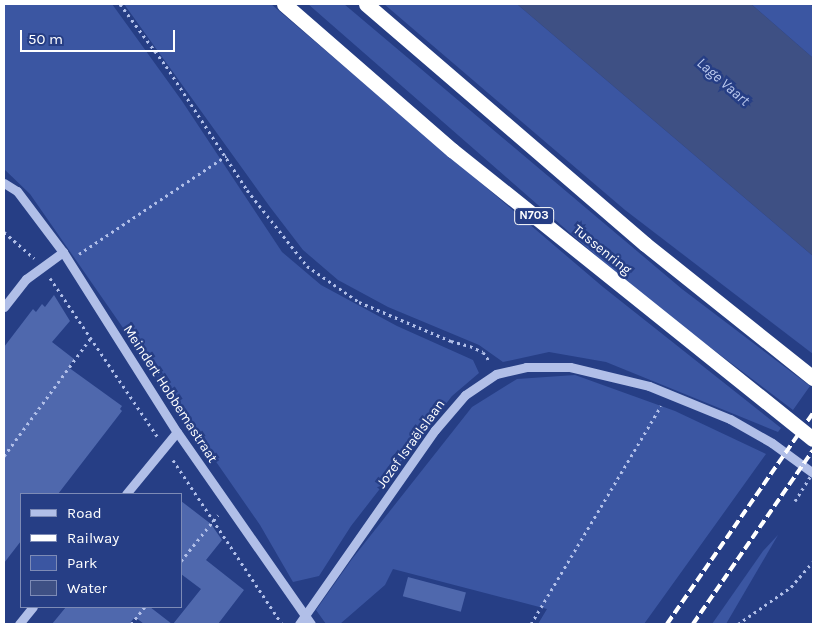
<!DOCTYPE html>
<meta charset="utf-8">
<style>
body{margin:0}
#map{position:relative;width:817px;height:628px;overflow:hidden;background:#263e85;font-family:Karla,sans-serif}
div>[style]{position:absolute}
.green>*{inset:0;background:#3b56a2}
.water>*{inset:0;background:#3e5084}
.building>*{inset:0;background:#4f68ad;transform-origin:0 0}
.path>*{height:3px;margin-top:-1.5px;transform-origin:0;background:repeating-linear-gradient(90deg,#b1bfe8 0 2.5px,transparent 0 6.5px)}
.minor>*{height:9px;margin:-4.5px;padding:0 4.5px;transform-origin:4.5px;border-radius:4.5px;background:#b1bfe8}
.highway>*{height:15px;margin:-7.5px;padding:0 7.5px;transform-origin:7.5px;border-radius:7.5px;background:#fff}
.rail>*{height:4px;margin-top:-2px;transform-origin:0;background:repeating-linear-gradient(90deg,#fff 0 9px,transparent 0 13px)}
.path-bridge>*{height:3px;margin-top:-1.5px;transform-origin:0;background:repeating-linear-gradient(90deg,#b1bfe8 0 2.5px,transparent 0 6.5px)}
span{translate:-50% -50%;white-space:nowrap;text-align:center;line-height:1.15;-webkit-text-stroke:5px #263e85;paint-order:stroke}
.shield-label span{padding:1px 4px;background:#263e85;border:1px solid;border-radius:4px;-webkit-text-stroke-width:0}
.shield-label{font-size:12px;color:#fff;font-weight:700}
.street-label{font-size:14px;color:#fff}
.water-label{font-size:15px;color:#bccaef;font-style:italic}
.frame{position:absolute;inset:0;border:5px solid #fff;pointer-events:none}
.legend{position:absolute;left:20px;top:493px;width:162px;height:115px;box-sizing:border-box;background:#263e85;border:1px solid #7d8bb6;margin:0;padding:6px 9px;list-style:none;font-size:15px;color:#fff}
.legend li{display:flex;align-items:center;gap:10px;height:25px}
.legend b{width:25px;border:1px solid #7d8bb6}
.scale{position:absolute;left:20px;top:30px;width:155px;height:22px;box-sizing:border-box;border:2px solid #fff;border-top:0;padding-left:6px;font-size:15px;line-height:18px;white-space:nowrap;color:#fff;-webkit-text-stroke:4px #263e85;paint-order:stroke}
</style>
<div id="map">
<div class="green">
<div style="clip-path:polygon(4px 4px,112px 4px,182px 101px,282px 252px,321px 285px,397px 326px,473px 360px,479px 373px,452px 396px,351px 526px,319px 576px,293px 582px,260px 525px,30px 194px,4px 169px)"></div>
<div style="clip-path:polygon(124px 4px,271px 4px,603px 287px,781px 428px,778px 432px,606px 362px,549px 352px,503px 362px,479px 345px,388px 307px,338px 280px,303px 250px,270px 207px)"></div>
<div style="clip-path:polygon(308px 4px,344px 4px,682px 289px,810px 386px,793px 410px,641px 295px)"></div>
<div style="clip-path:polygon(384px 4px,517px 4px,813px 256px,813px 354px,625px 210px)"></div>
<div style="clip-path:polygon(751px 4px,810px 4px,813px 7px,813px 58px)"></div>
<div style="clip-path:polygon(575px 375px,675px 411px,766px 454px,644px 624px,538px 624px,547px 609px,393px 569px,385px 585px,340px 624px,326px 624px,316px 610px,352px 559px,472px 407px,517px 379px)"></div>
<div style="clip-path:polygon(778px 535px,726px 624px,712px 624px,763px 551px)"></div>
</div>
<div class="water">
<div style="clip-path:polygon(517px 4px,751px 4px,813px 58px,813px 256px)"></div>
</div>
<div class="building">
<div style="clip-path:polygon(54px 295px,70px 321px,52px 342px,74px 359px,68px 367px,122px 406px,120px 409px,122px 411px,58px 494px,21px 494px,21px 541px,4px 563px,4px 347px,33px 309px,36px 312px,42px 304px,45px 307px)"></div>
<div style="clip-path:polygon(181px 501px,211px 524px,222px 540px,206px 560px,244px 590px,218px 624px,173px 624px,201px 589px,181px 574px)"></div>
<div style="left:408px;top:577px;width:60px;height:20px;rotate:15deg"></div>
<div style="clip-path:polygon(66px 607px,150px 607px,172px 624px,144px 624px,135px 617px,129px 624px,52px 624px)"></div>
</div>
<div class="path">
<div style="left:120px;top:4px;width:77px;rotate:53.4deg"></div>
<div style="left:166px;top:66px;width:148px;rotate:56.8deg"></div>
<div style="left:247px;top:190px;width:97px;rotate:51.7deg"></div>
<div style="left:307px;top:266px;width:63px;rotate:34.7deg"></div>
<div style="left:359px;top:302px;width:100px;rotate:23deg"></div>
<div style="left:451px;top:341px;width:20px;rotate:15deg"></div>
<div style="left:470px;top:346px;width:14px;rotate:25deg"></div>
<div style="left:483px;top:352px;width:12px;rotate:55deg"></div>
<div style="left:4px;top:232px;width:40px;rotate:41deg"></div>
<div style="left:79px;top:254px;width:177px;rotate:-33.7deg"></div>
<div style="left:50px;top:278px;width:191px;rotate:55.9deg"></div>
<div style="left:4px;top:456px;width:145px;rotate:-53.7deg"></div>
<div style="left:173px;top:460px;width:197px;rotate:56.4deg"></div>
<div style="left:181px;top:561px;width:59px;rotate:-51.2deg"></div>
<div style="left:131px;top:624px;width:22px;rotate:-51deg"></div>
<div style="left:531px;top:624px;width:254px;rotate:-59.2deg"></div>
<div style="left:738px;top:624px;width:65px;rotate:-34.9deg"></div>
<div style="left:791px;top:587px;width:33px;rotate:-49deg"></div>
</div>
<div class="minor">
<div style="left:4px;top:183px;width:15px;rotate:32deg"></div>
<div style="left:17px;top:191px;width:76px;rotate:53deg"></div>
<div style="left:63px;top:252px;width:213px;rotate:57.7deg"></div>
<div style="left:177px;top:432px;width:234px;rotate:55.1deg"></div>
<div style="left:4px;top:307px;width:36px;rotate:-52deg"></div>
<div style="left:26px;top:279px;width:46px;rotate:-36.1deg"></div>
<div style="left:126px;top:494px;width:80px;rotate:-50.6deg"></div>
<div style="left:19px;top:624px;width:22px;rotate:-51deg"></div>
<div style="left:299px;top:624px;width:237px;rotate:-55deg"></div>
<div style="left:435px;top:430px;width:46px;rotate:-49.4deg"></div>
<div style="left:465px;top:395px;width:37px;rotate:-34deg"></div>
<div style="left:496px;top:374px;width:31px;rotate:-13deg"></div>
<div style="left:526px;top:367px;width:44px"></div>
<div style="left:570px;top:367px;width:81px;rotate:13.5deg"></div>
<div style="left:649px;top:386px;width:87px;rotate:22.2deg"></div>
<div style="left:730px;top:419px;width:48px;rotate:29.7deg"></div>
<div style="left:772px;top:443px;width:51px;rotate:36.2deg"></div>
</div>
<div class="highway">
<div style="left:284px;top:4px;width:223px;rotate:41deg"></div>
<div style="left:452px;top:150px;width:462px;rotate:38.7deg"></div>
<div style="left:366px;top:4px;width:368px;rotate:40.7deg"></div>
<div style="left:645px;top:244px;width:215px;rotate:38.6deg"></div>
</div>
<div class="rail">
<div style="left:667px;top:624px;width:257px;rotate:-55.3deg"></div>
<div style="left:693px;top:624px;width:211px;rotate:-55.4deg"></div>
</div>
<div class="path-bridge">
<div style="left:795px;top:501px;width:34px;rotate:-58deg"></div>
</div>
<div class="shield-label">
<span style="left:534px;top:216px">N703</span>
</div>
<div class="street-label">
<span style="left:602px;top:250px;rotate:39deg">Tussenring</span>
<span style="left:170px;top:394px;rotate:57deg">Meindert Hobbemastraat</span>
<span style="left:411px;top:444px;rotate:-54deg">Jozef Israëlslaan</span>
</div>
<div class="water-label">
<span style="left:723px;top:82px;rotate:41deg">Lage Vaart</span>
</div>
<div class="frame"></div>
<ul class="legend">
<li><b style="height:6px;background:#b1bfe8"></b>Road</li>
<li><b style="height:6px;background:#fff"></b>Railway</li>
<li><b style="height:14px;background:#3b56a2"></b>Park</li>
<li><b style="height:14px;background:#3e5084"></b>Water</li>
</ul>
<div class="scale">50 m</div>
</div>
